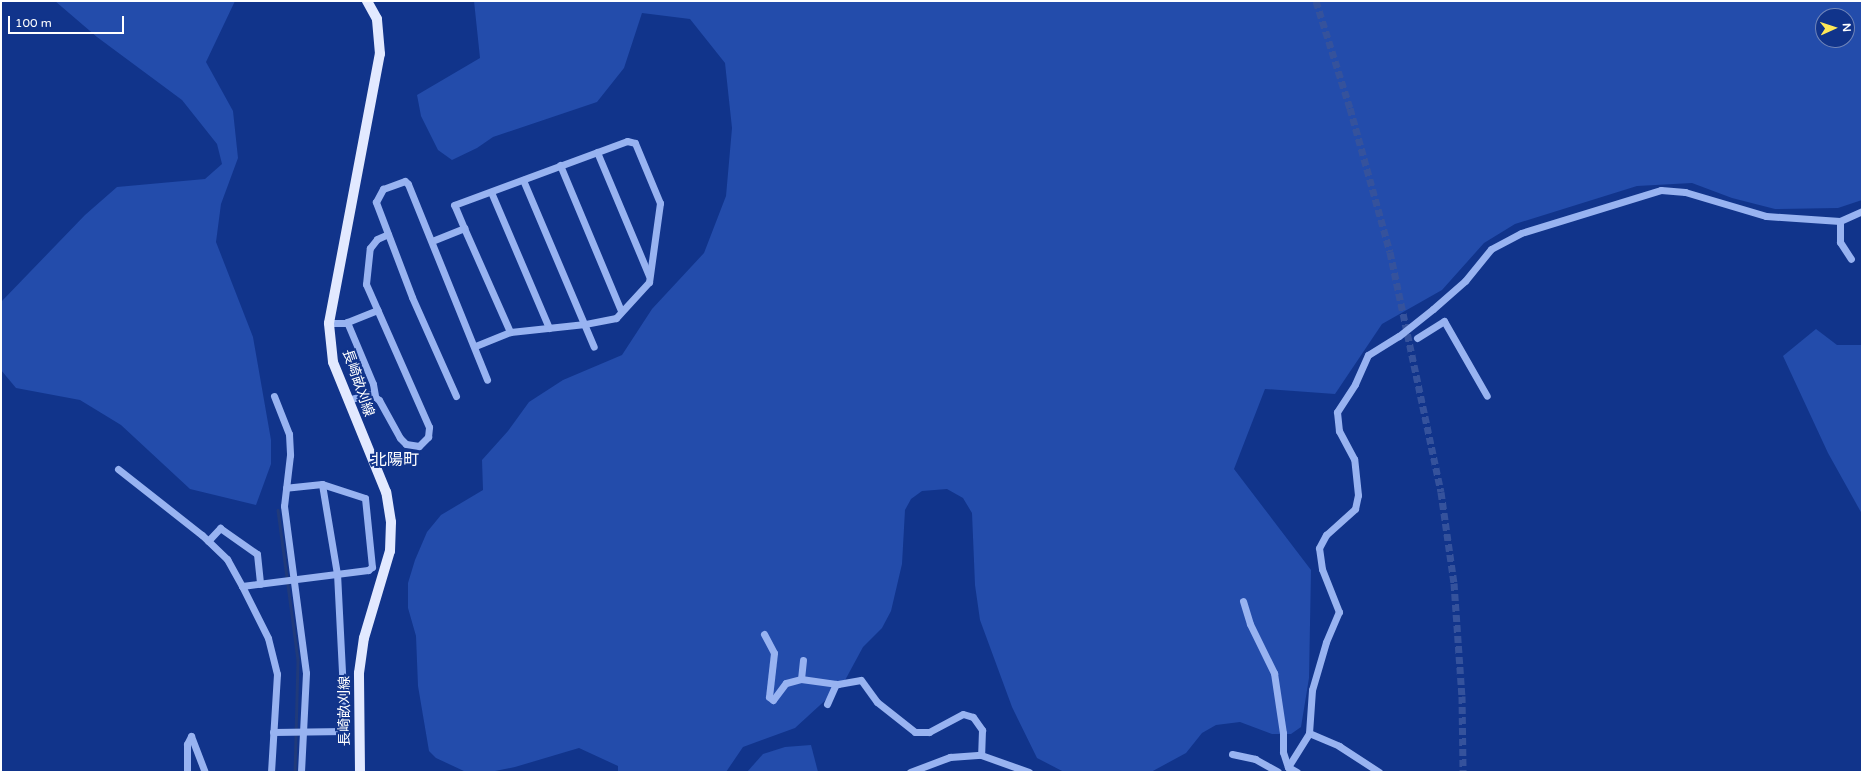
<!DOCTYPE html>
<meta charset="utf-8">
<style>
body{margin:0}
#map{position:relative;width:1863px;height:773px;overflow:hidden;background:#11348b;font-family:"Varela Round","Noto Sans JP",sans-serif}
div>[style]{position:absolute}
.green>*{inset:0;background:#234cab}
.stream>*{height:2.5px;margin:-1.25px;padding:0 1.25px;transform-origin:1.25px;border-radius:1.25px;background:#203a7b}
.minor-tunnel>*{height:7px;margin-top:-3.5px;transform-origin:0;background:repeating-linear-gradient(90deg,#35529c 0 7px,transparent 0 10.5px)}
.minor>*{height:7px;margin:-3.5px;padding:0 3.5px;transform-origin:3.5px;border-radius:3.5px;background:#98b3f1}
.major>*{height:10px;margin:-5px;padding:0 5px;transform-origin:5px;border-radius:5px;background:#e2e9ff}
span{translate:-50% -50%;white-space:nowrap;text-align:center;line-height:1.15;-webkit-text-stroke:4px #11348b;paint-order:stroke}
.street-label{font-size:14px;color:#fff}
.quarter-label{font-size:16px;color:#fff}
.frame{position:absolute;inset:0;border:2px solid #fff;pointer-events:none}
.north{position:absolute;left:1815px;top:8px;width:40px;height:40px;box-sizing:border-box;background:#11348b;border:1px solid #7085b9;border-radius:50%;rotate:87deg;font-size:11px;font-weight:700;line-height:16px;text-align:center;color:#fff}
.north::after{content:'';display:block;margin:auto;width:14px;height:18px;background:#ffe858;clip-path:polygon(50% 0,100% 100%,50% 72%,0 100%)}
.scale{position:absolute;left:8px;top:16px;width:116px;height:18px;box-sizing:border-box;border:2px solid #fff;border-top:0;padding-left:5px;font-size:12px;line-height:14px;white-space:nowrap;color:#fff;-webkit-text-stroke:3px #11348b;paint-order:stroke}
</style>
<div id="map">
<div class="green">
<div style="clip-path:polygon(55px 1px,235px 1px,206px 62px,233px 111px,238px 158px,221px 204px,216px 242px,253px 337px,271px 440px,271px 464px,256px 505px,190px 489px,121px 425px,80px 400px,16px 388px,1px 370px,1px 302px,85px 215px,117px 187px,205px 179px,222px 164px,217px 144px,182px 100px,97px 37px)"></div>
<div style="clip-path:polygon(evenodd,474px 1px,1862px 1px,1862px 200px,1838px 208px,1775px 209px,1732px 198px,1692px 183px,1637px 186px,1515px 224px,1484px 243px,1442px 290px,1382px 324px,1335px 394px,1265px 389px,1234px 469px,1311px 570px,1309px 678px,1301px 727px,1291px 734px,1272px 734px,1240px 722px,1216px 725px,1202px 733px,1186px 753px,1151px 772px,1064px 772px,1037px 758px,1012px 707px,980px 620px,975px 585px,972px 513px,963px 498px,947px 489px,922px 491px,911px 499px,905px 510px,902px 564px,891px 611px,882px 628px,863px 647px,843px 684px,795px 728px,743px 747px,726px 772px,618px 772px,618px 766px,579px 748px,515px 767px,490px 772px,466px 772px,436px 758px,429px 751px,418px 686px,416px 636px,408px 608px,408px 583px,415px 560px,427px 532px,441px 515px,483px 490px,482px 460px,508px 431px,529px 402px,563px 380px,622px 355px,652px 309px,704px 253px,726px 196px,732px 128px,725px 63px,690px 19px,642px 13px,624px 68px,597px 102px,493px 137px,477px 148px,452px 160px,438px 150px,421px 116px,417px 95px,480px 58px,474px 1px,1823px 16px,1847px 16px,1847px 40px,1823px 40px,1823px 16px)"></div>
<div style="clip-path:polygon(1816px 329px,1837px 345px,1862px 345px,1862px 514px,1828px 453px,1783px 356px)"></div>
<div style="clip-path:polygon(811px 745px,818px 772px,747px 772px,763px 754px,785px 747px)"></div>
</div>
<div class="stream">
<div style="left:278px;top:510px;width:151px;rotate:82.4deg"></div>
<div style="left:298px;top:660px;width:112px;rotate:91.5deg"></div>
</div>
<div class="minor-tunnel">
<div style="left:1316px;top:1px;width:112px;rotate:72.4deg"></div>
<div style="left:1350px;top:108px;width:149px;rotate:74.5deg"></div>
<div style="left:1390px;top:252px;width:245px;rotate:78deg"></div>
<div style="left:1441px;top:492px;width:92px;rotate:81.9deg"></div>
<div style="left:1454px;top:583px;width:113px;rotate:86deg"></div>
<div style="left:1462px;top:696px;width:76px;rotate:89.2deg"></div>
</div>
<div class="minor">
<div style="left:597px;top:152px;width:134px;rotate:67.2deg"></div>
<div style="left:560px;top:165px;width:158px;rotate:67.3deg"></div>
<div style="left:523px;top:180px;width:181px;rotate:67deg"></div>
<div style="left:491px;top:192px;width:148px;rotate:66.9deg"></div>
<div style="left:1840px;top:221px;width:21px;rotate:90deg"></div>
<div style="left:1840px;top:242px;width:20px;rotate:57deg"></div>
<div style="left:464px;top:228px;width:114px;rotate:66.1deg"></div>
<div style="left:432px;top:241px;width:35px;rotate:-22deg"></div>
<div style="left:464px;top:228px;width:25px;rotate:-113deg"></div>
<div style="left:454px;top:205px;width:184px;rotate:-20.3deg"></div>
<div style="left:627px;top:141px;width:8px;rotate:14deg"></div>
<div style="left:635px;top:143px;width:65px;rotate:67.4deg"></div>
<div style="left:660px;top:203px;width:80px;rotate:97.9deg"></div>
<div style="left:649px;top:282px;width:49px;rotate:132.5deg"></div>
<div style="left:616px;top:318px;width:32px;rotate:169deg"></div>
<div style="left:585px;top:324px;width:75px;rotate:173.9deg"></div>
<div style="left:510px;top:332px;width:38px;rotate:158deg"></div>
<div style="left:347px;top:322px;width:67px;rotate:67.2deg"></div>
<div style="left:373px;top:384px;width:11px;rotate:80deg"></div>
<div style="left:329px;top:323px;width:16px"></div>
<div style="left:345px;top:323px;width:35px;rotate:-22deg"></div>
<div style="left:1417px;top:338px;width:32px;rotate:-32deg"></div>
<div style="left:1444px;top:321px;width:86px;rotate:60.2deg"></div>
<div style="left:274px;top:396px;width:41px;rotate:68.5deg"></div>
<div style="left:289px;top:434px;width:21px;rotate:87deg"></div>
<div style="left:290px;top:455px;width:51px;rotate:96.7deg"></div>
<div style="left:284px;top:506px;width:168px;rotate:82.5deg"></div>
<div style="left:306px;top:673px;width:99px;rotate:92.9deg"></div>
<div style="left:456px;top:396px;width:108px;rotate:-114deg"></div>
<div style="left:412px;top:297px;width:102px;rotate:-110.8deg"></div>
<div style="left:376px;top:202px;width:15px;rotate:-62deg"></div>
<div style="left:383px;top:189px;width:23px;rotate:-20deg"></div>
<div style="left:405px;top:181px;width:4px;rotate:45deg"></div>
<div style="left:408px;top:184px;width:211px;rotate:68deg"></div>
<div style="left:347px;top:400px;width:25px;rotate:-14deg"></div>
<div style="left:371px;top:394px;width:10px;rotate:37deg"></div>
<div style="left:379px;top:400px;width:43px;rotate:61.1deg"></div>
<div style="left:400px;top:438px;width:8px;rotate:45deg"></div>
<div style="left:406px;top:444px;width:13px;rotate:9deg"></div>
<div style="left:419px;top:446px;width:13px;rotate:-45deg"></div>
<div style="left:428px;top:437px;width:10px;rotate:-84deg"></div>
<div style="left:429px;top:427px;width:156px;rotate:-113.8deg"></div>
<div style="left:366px;top:284px;width:36px;rotate:-84deg"></div>
<div style="left:370px;top:248px;width:11px;rotate:-52deg"></div>
<div style="left:377px;top:239px;width:12px;rotate:-24deg"></div>
<div style="left:118px;top:469px;width:107px;rotate:38.2deg"></div>
<div style="left:202px;top:535px;width:35px;rotate:44deg"></div>
<div style="left:227px;top:559px;width:31px;rotate:61deg"></div>
<div style="left:242px;top:586px;width:58px;rotate:63.4deg"></div>
<div style="left:268px;top:638px;width:37px;rotate:76deg"></div>
<div style="left:277px;top:674px;width:98px;rotate:93.5deg"></div>
<div style="left:208px;top:541px;width:18px;rotate:-47deg"></div>
<div style="left:220px;top:528px;width:45px;rotate:35.1deg"></div>
<div style="left:257px;top:554px;width:30px;rotate:84deg"></div>
<div style="left:242px;top:586px;width:127px;rotate:-7.2deg"></div>
<div style="left:368px;top:570px;width:5px;rotate:-37deg"></div>
<div style="left:372px;top:567px;width:69px;rotate:-95.8deg"></div>
<div style="left:365px;top:498px;width:45px;rotate:-162deg"></div>
<div style="left:322px;top:484px;width:36px;rotate:174deg"></div>
<div style="left:1243px;top:601px;width:24px;rotate:73deg"></div>
<div style="left:1250px;top:624px;width:55px;rotate:63.9deg"></div>
<div style="left:1274px;top:673px;width:61px;rotate:81.5deg"></div>
<div style="left:1283px;top:733px;width:19px;rotate:90deg"></div>
<div style="left:1283px;top:752px;width:16px;rotate:72deg"></div>
<div style="left:764px;top:634px;width:21px;rotate:62deg"></div>
<div style="left:774px;top:653px;width:44px;rotate:96.5deg"></div>
<div style="left:769px;top:697px;width:5px;rotate:37deg"></div>
<div style="left:773px;top:700px;width:21px;rotate:-53deg"></div>
<div style="left:786px;top:683px;width:16px;rotate:-15deg"></div>
<div style="left:803px;top:660px;width:19px;rotate:96deg"></div>
<div style="left:801px;top:679px;width:37px;rotate:8deg"></div>
<div style="left:838px;top:684px;width:23px;rotate:-10deg"></div>
<div style="left:861px;top:680px;width:27px;rotate:54deg"></div>
<div style="left:877px;top:702px;width:48px;rotate:38.3deg"></div>
<div style="left:915px;top:732px;width:14px"></div>
<div style="left:929px;top:732px;width:38px;rotate:-28deg"></div>
<div style="left:963px;top:714px;width:10px;rotate:17deg"></div>
<div style="left:973px;top:717px;width:16px;rotate:55deg"></div>
<div style="left:982px;top:730px;width:25px;rotate:92deg"></div>
<div style="left:827px;top:704px;width:22px;rotate:-66deg"></div>
<div style="left:273px;top:732px;width:72px;rotate:-0.8deg"></div>
<div style="left:345px;top:731px;width:157px;rotate:-92.9deg"></div>
<div style="left:337px;top:574px;width:91px;rotate:-99.5deg"></div>
<div style="left:1309px;top:733px;width:33px;rotate:23deg"></div>
<div style="left:1339px;top:746px;width:48px;rotate:33deg"></div>
<div style="left:1232px;top:754px;width:24px;rotate:12deg"></div>
<div style="left:1255px;top:759px;width:26px;rotate:29deg"></div>
<div style="left:187px;top:772px;width:28px;rotate:-90deg"></div>
<div style="left:187px;top:744px;width:9px;rotate:-63deg"></div>
<div style="left:191px;top:736px;width:39px;rotate:69deg"></div>
<div style="left:910px;top:772px;width:43px;rotate:-20.6deg"></div>
<div style="left:950px;top:757px;width:31px;rotate:-4deg"></div>
<div style="left:981px;top:755px;width:51px;rotate:19.5deg"></div>
<div style="left:1297px;top:772px;width:10px;rotate:-151deg"></div>
<div style="left:1288px;top:767px;width:40px;rotate:-58deg"></div>
<div style="left:1309px;top:733px;width:43px;rotate:-86deg"></div>
<div style="left:1312px;top:690px;width:50px;rotate:-73.7deg"></div>
<div style="left:1326px;top:642px;width:33px;rotate:-67deg"></div>
<div style="left:1339px;top:612px;width:46px;rotate:-111.6deg"></div>
<div style="left:1322px;top:569px;width:21px;rotate:-98deg"></div>
<div style="left:1319px;top:548px;width:15px;rotate:-62deg"></div>
<div style="left:1326px;top:535px;width:39px;rotate:-42deg"></div>
<div style="left:1355px;top:509px;width:14px;rotate:-78deg"></div>
<div style="left:1358px;top:495px;width:36px;rotate:-96deg"></div>
<div style="left:1354px;top:459px;width:32px;rotate:-118deg"></div>
<div style="left:1339px;top:431px;width:19px;rotate:-96deg"></div>
<div style="left:1337px;top:412px;width:33px;rotate:-57deg"></div>
<div style="left:1355px;top:384px;width:32px;rotate:-66deg"></div>
<div style="left:1368px;top:355px;width:36px;rotate:-32deg"></div>
<div style="left:1399px;top:336px;width:43px;rotate:-38.5deg"></div>
<div style="left:1433px;top:309px;width:43px;rotate:-41.2deg"></div>
<div style="left:1465px;top:281px;width:41px;rotate:-50.9deg"></div>
<div style="left:1491px;top:249px;width:34px;rotate:-28deg"></div>
<div style="left:1521px;top:233px;width:146px;rotate:-17.1deg"></div>
<div style="left:1661px;top:190px;width:24px;rotate:5deg"></div>
<div style="left:1685px;top:192px;width:84px;rotate:16.5deg"></div>
<div style="left:1766px;top:216px;width:74px;rotate:3.9deg"></div>
<div style="left:1840px;top:221px;width:24px;rotate:-24deg"></div>
</div>
<div class="major">
<div style="left:360px;top:772px;width:99px;rotate:-90.6deg"></div>
<div style="left:359px;top:673px;width:35px;rotate:-82deg"></div>
<div style="left:364px;top:638px;width:91px;rotate:-73.4deg"></div>
<div style="left:390px;top:551px;width:29px;rotate:-88deg"></div>
<div style="left:391px;top:522px;width:30px;rotate:-99deg"></div>
<div style="left:386px;top:492px;width:140px;rotate:-112.2deg"></div>
<div style="left:333px;top:362px;width:39px;rotate:-96deg"></div>
<div style="left:329px;top:323px;width:274px;rotate:-79.3deg"></div>
<div style="left:380px;top:54px;width:35px;rotate:-95deg"></div>
<div style="left:377px;top:19px;width:21px;rotate:-119deg"></div>
</div>
<div class="street-label">
<span style="left:358px;top:383px;rotate:71deg">長崎畝刈線</span>
<span style="left:345px;top:711px;rotate:-90deg">長崎畝刈線</span>
</div>
<div class="quarter-label">
<span style="left:395px;top:460px">北陽町</span>
</div>
<div class="frame"></div>
<div class="north">N</div>
<div class="scale">100 m</div>
</div>
